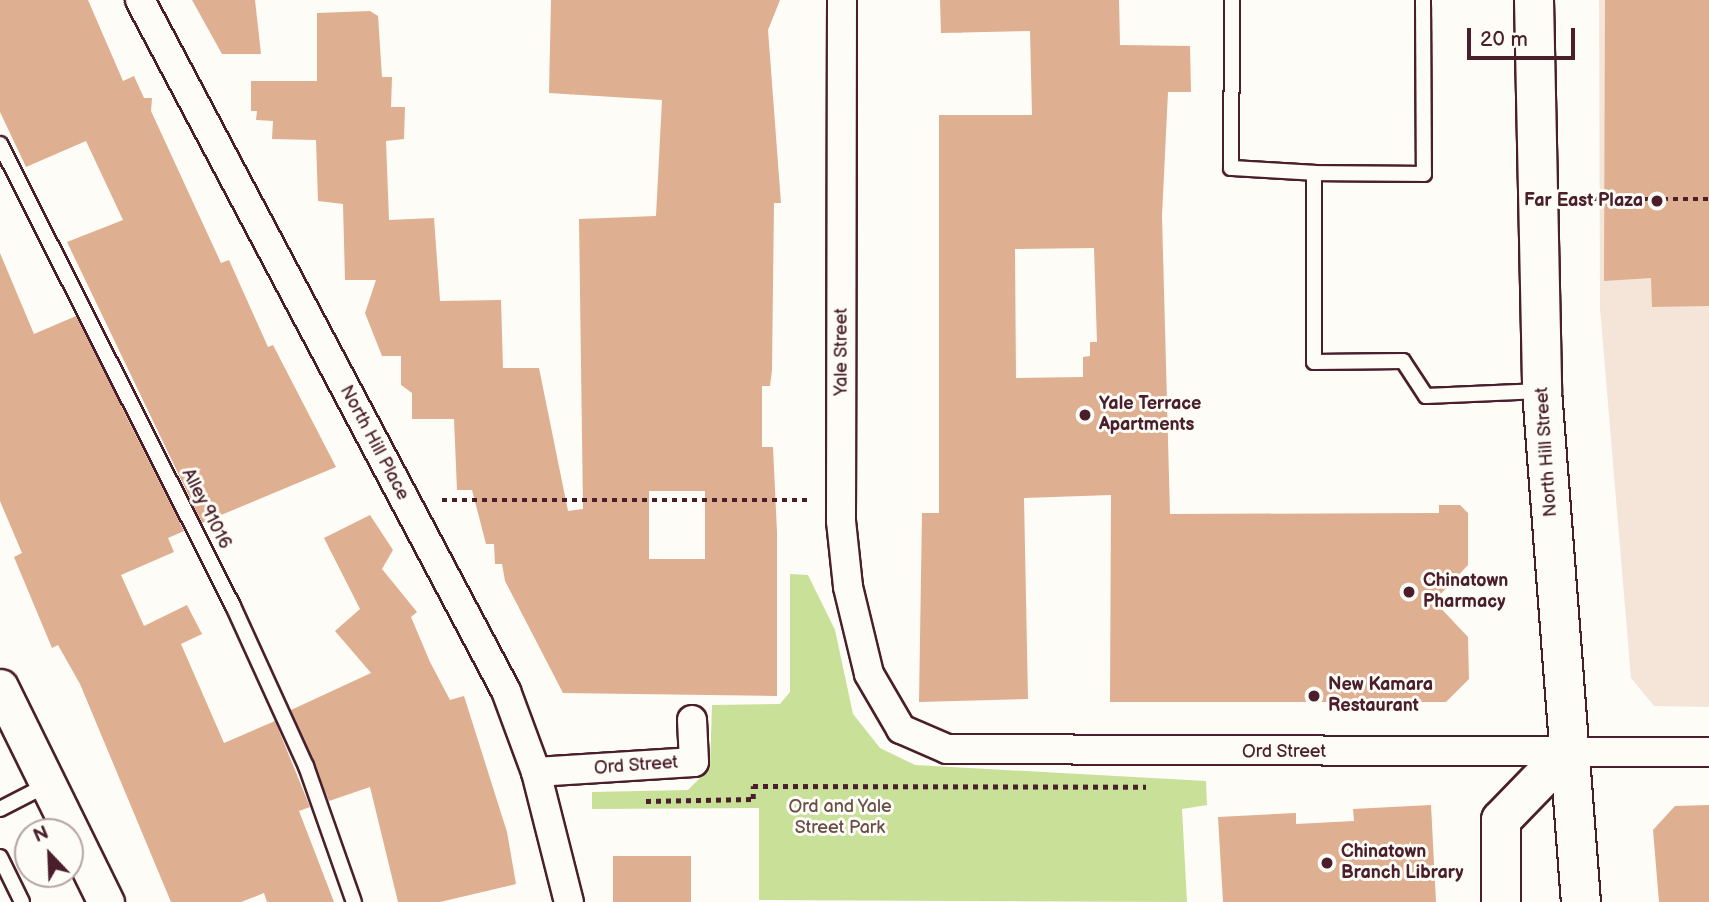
<!DOCTYPE html>
<style>
body{margin:0}
#map{position:relative;width:1709px;height:902px;overflow:hidden;background:#fdfcf7;font-family:"Balsamiq Sans",sans-serif}
div>[style]{position:absolute}
.built>*{inset:0;background:#f4e5d8}
.green>*{inset:0;background:#c8e097}
.building>*{inset:0;background:#deaf90;transform-origin:0 0}
.path>*{height:4.5px;margin-top:-2.25px;transform-origin:0;background:repeating-linear-gradient(90deg,#4a1f2b 0 5px,transparent 0 10px)}
.roads{filter:drop-shadow(2px 0 #4a1f2b) drop-shadow(-2px 0 #4a1f2b) drop-shadow(0 2px #4a1f2b) drop-shadow(0 -2px #4a1f2b)}
.service>*{height:14px;margin:-7px;padding:0 7px;transform-origin:7px;border-radius:7px;background:#fdfcf7}
.minor>*{height:28px;margin:-14px;padding:0 14px;transform-origin:14px;border-radius:14px;background:#fdfcf7}
.tertiary>*{height:35px;margin:-17.5px;padding:0 17.5px;transform-origin:17.5px;border-radius:17.5px;background:#fdfcf7}
.secondary>*{height:38px;margin:-19px;padding:0 19px;transform-origin:19px;border-radius:19px;background:#fdfcf7}
.primary>*{height:38px;margin:-19px;padding:0 19px;transform-origin:19px;border-radius:19px;background:#fdfcf7}
.dots>*{width:19px;height:19px;translate:-50% -50%;box-sizing:border-box;border:4px solid #fdfcf7;border-radius:50%}
span{translate:-50% -50%;white-space:nowrap;text-align:center;line-height:1.15;-webkit-text-stroke:6px #fdfcf7;paint-order:stroke}
.poi-label{font-size:18px;color:#4a1f2b;font-weight:700}
.right{translate:-100% -50%;text-align:right}
.left{translate:0 -50%;text-align:left}
.street-label{font-size:18px;color:#4a1f2b}
.park-label{font-size:18px;color:#6a4f46}
.north{position:absolute;left:14px;top:818px;width:70px;height:70px;box-sizing:border-box;background:#fdfcf7;border:2px solid #b5a4a5;border-radius:50%;rotate:337deg;font-size:19px;font-weight:700;line-height:28px;text-align:center;color:#4a1f2b}
.north::after{content:'';display:block;margin:auto;width:24px;height:32px;background:#4a1f2b;clip-path:polygon(50% 0,100% 100%,50% 72%,0 100%)}
.scale{position:absolute;left:1467px;top:28px;width:108px;height:32px;box-sizing:border-box;border:4px solid #4a1f2b;border-top:0;padding-left:9px;font-size:21px;line-height:24px;white-space:nowrap;color:#4a1f2b;-webkit-text-stroke:5px #fdfcf7;paint-order:stroke}
</style>
<div id="map">
<div class="built">
<div style="clip-path:polygon(1599px 0,1709px 0,1709px 707px,1654px 706px,1631px 678px,1600px 308px)"></div>
</div>
<div class="green">
<div style="clip-path:polygon(790px 574px,808px 575px,835px 630px,853px 714px,880px 748px,915px 765px,1206px 781px,1207px 805px,1182px 809px,1187px 902px,759px 900px,759px 808px,592px 809px,592px 792px,688px 790px,710px 768px,712px 705px,780px 704px,790px 692px)"></div>
</div>
<div class="building">
<div style="clip-path:polygon(0 0,88px 0,123px 81px,134px 76px,144px 98px,152px 98px,151px 111px,221px 263px,229px 260px,268px 347px,273px 345px,336px 467px,202px 523px,67px 242px,123px 220px,86px 141px,26px 167px,0 112px)"></div>
<div style="clip-path:polygon(192px 0,255px 0,261px 54px,222px 54px)"></div>
<div style="clip-path:polygon(evenodd,551px 0,780px 0,768px 30px,781px 203px,774px 203px,772px 370px,770px 386px,762px 386px,762px 447px,773px 447px,777px 532px,777px 696px,563px 693px,505px 581px,502px 564px,495px 564px,494px 544px,486px 544px,472px 490px,457px 490px,454px 419px,412px 419px,412px 393px,401px 385px,401px 356px,382px 356px,365px 313px,376px 280px,345px 280px,343px 204px,318px 201px,316px 140px,272px 139px,273px 121px,256px 120px,257px 111px,251px 111px,251px 81px,317px 81px,317px 13px,370px 11px,378px 16px,382px 77px,392px 77px,391px 107px,405px 107px,404px 139px,386px 141px,389px 220px,434px 218px,440px 301px,501px 300px,503px 368px,539px 368px,568px 511px,583px 509px,579px 219px,656px 216px,662px 100px,549px 93px,551px 0,649px 491px,705px 491px,705px 559px,649px 559px,649px 491px)"></div>
<div style="clip-path:polygon(evenodd,940px 0,1119px 0,1120px 45px,1190px 46px,1191px 92px,1168px 92px,1162px 216px,1170px 514px,1439px 513px,1439px 505px,1460px 505px,1468px 513px,1468px 565px,1434px 601px,1468px 637px,1469px 679px,1446px 702px,1110px 702px,1111px 495px,1024px 498px,1028px 699px,919px 702px,922px 513px,939px 513px,939px 115px,1032px 115px,1030px 31px,941px 33px,940px 0,1094px 248px,1097px 342px,1090px 342px,1090px 356px,1083px 357px,1083px 377px,1016px 378px,1015px 249px,1094px 248px)"></div>
<div style="clip-path:polygon(1605px 0,1709px 0,1709px 306px,1652px 307px,1651px 278px,1604px 281px)"></div>
<div style="clip-path:polygon(0 253px,34px 334px,76px 316px,184px 531px,168px 538px,174px 552px,121px 575px,144px 626px,187px 605px,202px 634px,181px 644px,224px 743px,275px 721px,310px 807px,299px 811px,334px 902px,267px 902px,264px 893px,241px 902px,171px 902px,80px 684px,58px 645px,52px 648px,14px 557px,22px 553px,0 501px)"></div>
<div style="clip-path:polygon(370px 515px,393px 550px,382px 569px,417px 612px,411px 617px,430px 662px,450px 700px,464px 696px,507px 832px,516px 884px,440px 902px,398px 902px,370px 787px,329px 801px,291px 710px,371px 673px,335px 631px,360px 609px,324px 538px)"></div>
<div style="clip-path:polygon(1431px 805px,1436px 902px,1223px 902px,1218px 817px,1296px 813px,1296px 824px,1354px 821px,1353px 809px)"></div>
<div style="clip-path:polygon(1709px 805px,1709px 902px,1659px 902px,1653px 830px,1675px 806px)"></div>
<div style="left:613px;top:856px;width:78px;height:46px"></div>
</div>
<div class="path">
<div style="left:1573px;top:199px;width:136px"></div>
<div style="left:442px;top:500px;width:366px"></div>
<div style="left:646px;top:801px;width:107px;rotate:-1.1deg"></div>
<div style="left:753px;top:799px;width:13px;rotate:-90deg"></div>
<div style="left:753px;top:786px;width:393px;rotate:0.1deg"></div>
</div>
<div class="roads">
<div class="service">
<div style="left:1232px;top:0;width:168px;rotate:90.3deg"></div>
<div style="left:1231px;top:168px;width:83px;rotate:3.4deg"></div>
<div style="left:1423px;top:0;width:174px;rotate:89.7deg"></div>
<div style="left:1424px;top:174px;width:110px;rotate:-179.5deg"></div>
<div style="left:1314px;top:173px;width:189px;rotate:90deg"></div>
<div style="left:1314px;top:362px;width:89px;rotate:-0.6deg"></div>
<div style="left:1403px;top:361px;width:42px;rotate:56.7deg"></div>
<div style="left:1426px;top:396px;width:115px;rotate:-2.5deg"></div>
<div style="left:0;top:144px;width:517px;rotate:63.24deg"></div>
<div style="left:233px;top:606px;width:176px;rotate:65.5deg"></div>
<div style="left:306px;top:766px;width:144px;rotate:70.6deg"></div>
<div style="left:0;top:809px;width:53px;rotate:-27.1deg"></div>
<div style="left:0;top:857px;width:50px;rotate:63.9deg"></div>
</div>
<div class="minor">
<div style="left:140px;top:0;width:782px;rotate:62.09deg"></div>
<div style="left:506px;top:691px;width:86px;rotate:69.7deg"></div>
<div style="left:536px;top:772px;width:134px;rotate:75.8deg"></div>
<div style="left:842px;top:0;width:521px;rotate:90.11deg"></div>
<div style="left:841px;top:521px;width:66px;rotate:83.9deg"></div>
<div style="left:848px;top:587px;width:89px;rotate:76.4deg"></div>
<div style="left:869px;top:674px;width:64px;rotate:59.8deg"></div>
<div style="left:901px;top:729px;width:50px;rotate:23.5deg"></div>
<div style="left:947px;top:749px;width:762px;rotate:0.23deg"></div>
<div style="left:536px;top:772px;width:158px;rotate:-3.6deg"></div>
<div style="left:694px;top:762px;width:42px;rotate:-92.7deg"></div>
</div>
<div class="tertiary">
<div style="left:0;top:687px;width:240px;rotate:63.8deg"></div>
</div>
<div class="secondary">
<div style="left:1534px;top:0;width:391px;rotate:88.8deg"></div>
<div style="left:1542px;top:391px;width:512px;rotate:85.64deg"></div>
</div>
<div class="primary">
<div style="left:1501px;top:902px;width:82px;rotate:-90deg"></div>
<div style="left:1501px;top:820px;width:95px;rotate:-45.9deg"></div>
</div>
</div>
<div class="dots">
<div style="left:1657px;top:201px;background:#4a1f2b"></div>
<div style="left:1085px;top:415px;background:#4a1f2b"></div>
<div style="left:1409px;top:592px;background:#4a1f2b"></div>
<div style="left:1314px;top:696px;background:#4a1f2b"></div>
<div style="left:1327px;top:863px;background:#4a1f2b"></div>
</div>
<div class="poi-label">
<span class="right" style="left:1643px;top:201px">Far East Plaza</span>
<span class="left" style="left:1099px;top:415px">Yale Terrace<br>Apartments</span>
<span class="left" style="left:1423px;top:592px">Chinatown<br>Pharmacy</span>
<span class="left" style="left:1328px;top:696px">New Kamara<br>Restaurant</span>
<span class="left" style="left:1341px;top:863px">Chinatown<br>Branch Library</span>
</div>
<div class="street-label">
<span style="left:842px;top:352px;rotate:-90deg">Yale Street</span>
<span style="left:374px;top:443px;rotate:62deg">North Hill Place</span>
<span style="left:1547px;top:452px;rotate:-94deg">North Hill Street</span>
<span style="left:206px;top:509px;rotate:63deg">Alley 91016</span>
<span style="left:1284px;top:752px">Ord Street</span>
<span style="left:636px;top:766px;rotate:-4deg">Ord Street</span>
</div>
<div class="park-label">
<span style="left:840px;top:818px">Ord and Yale<br>Street Park</span>
</div>
<div class="north">N</div>
<div class="scale">20 m</div>
</div>
